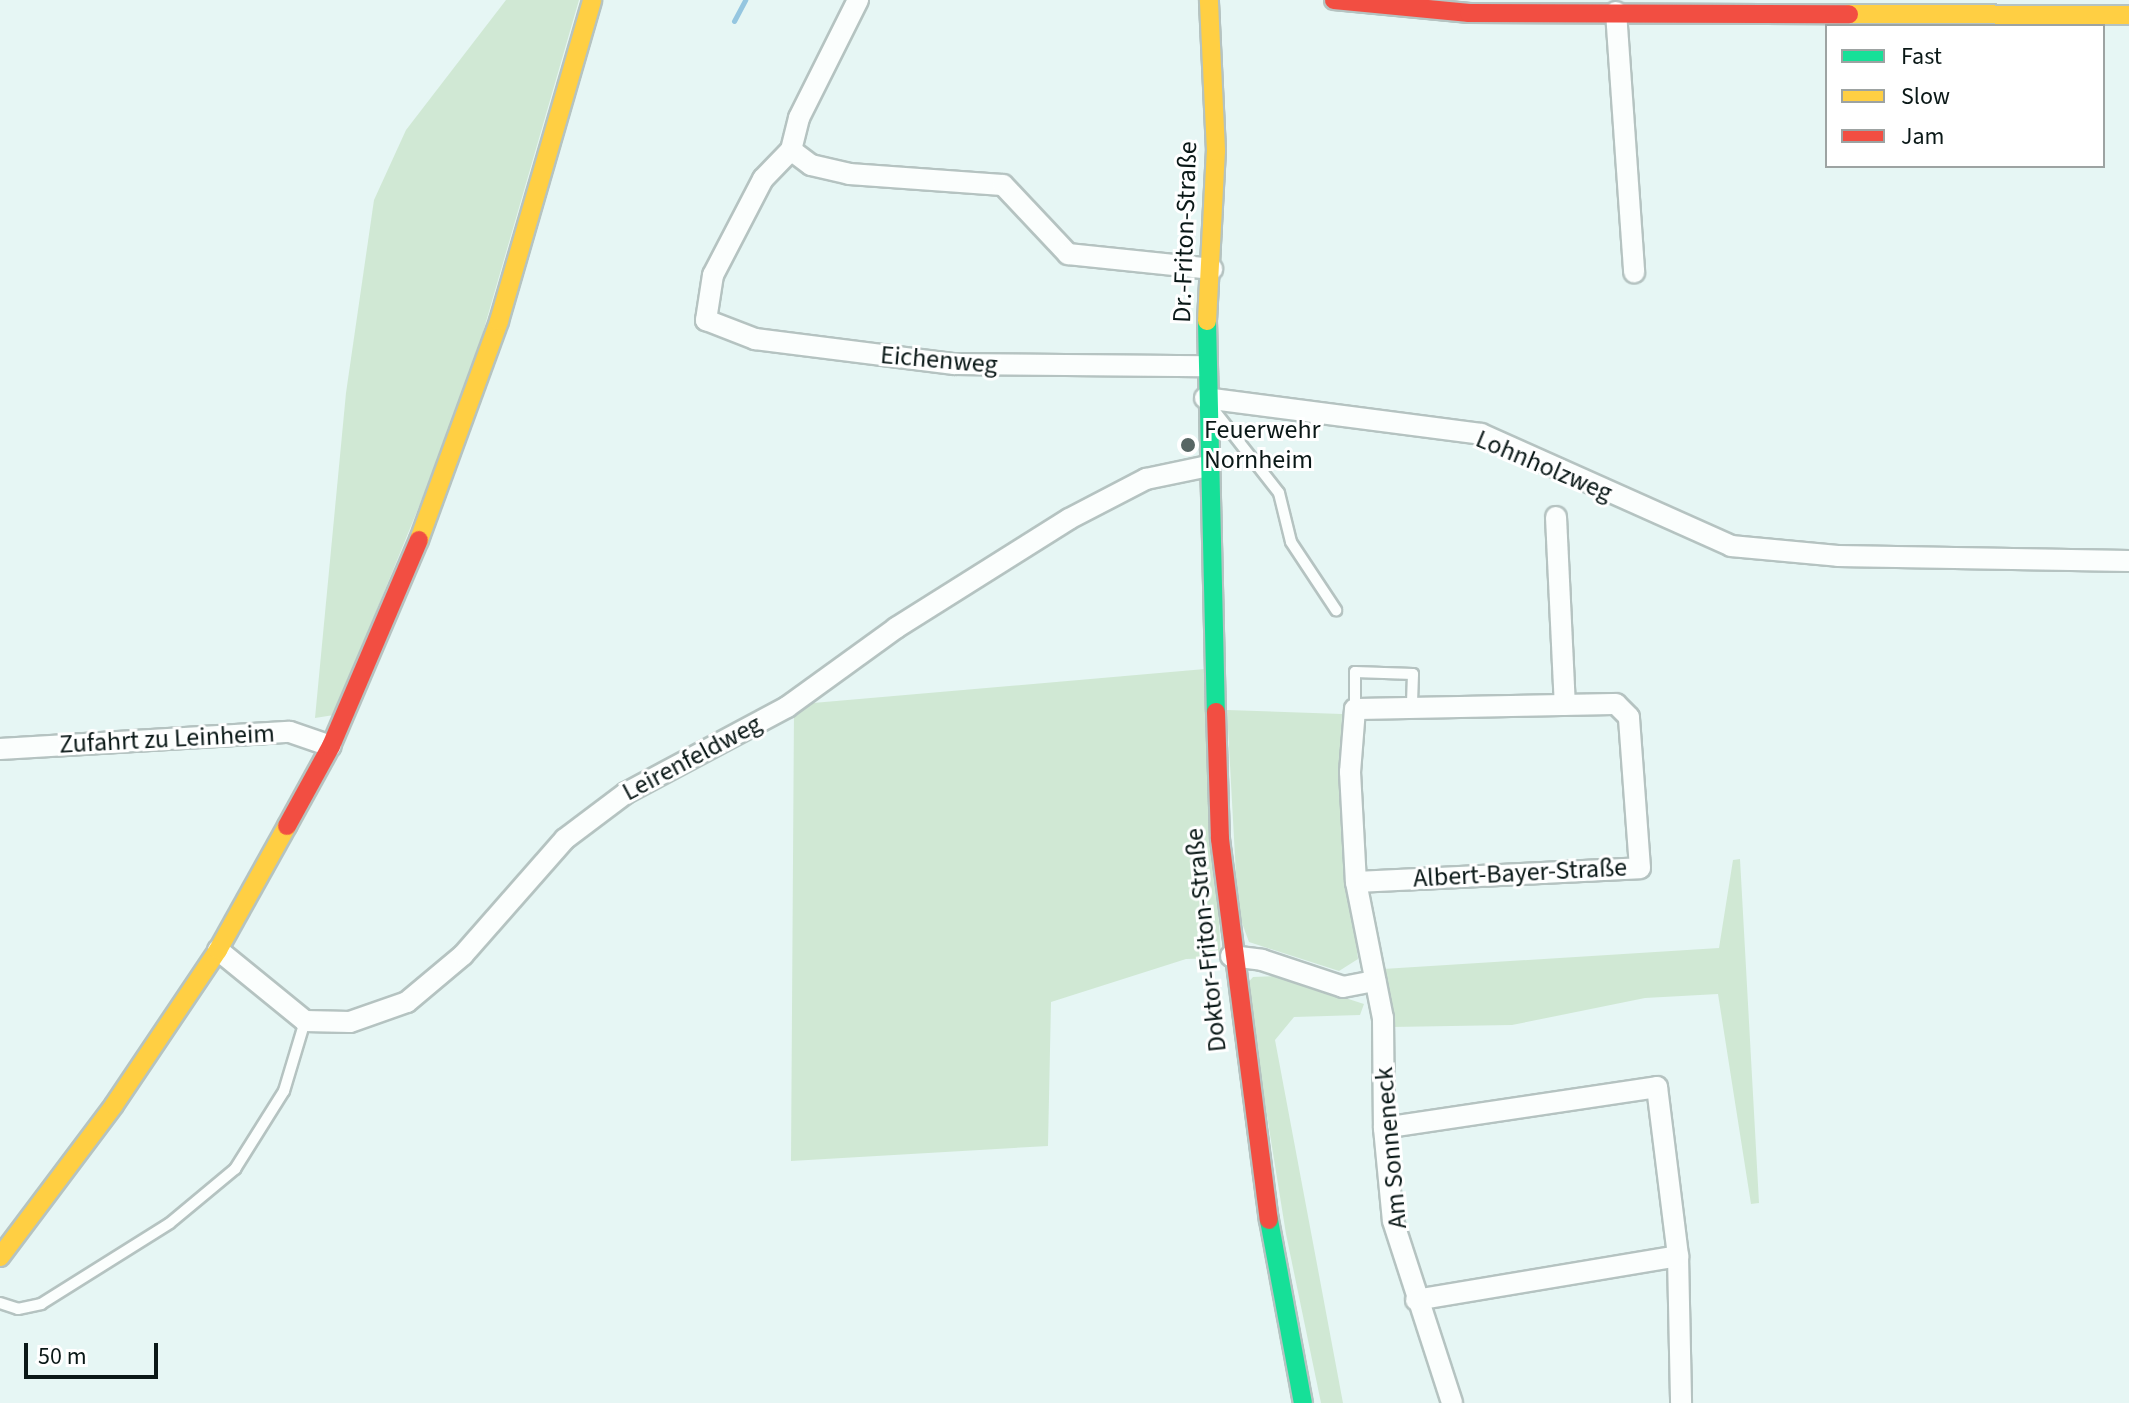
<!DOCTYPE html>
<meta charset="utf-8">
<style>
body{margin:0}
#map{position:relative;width:2129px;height:1403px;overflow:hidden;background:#e6f6f4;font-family:"Source Sans 3",sans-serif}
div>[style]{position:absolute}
.green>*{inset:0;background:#d0e8d4}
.stream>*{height:5px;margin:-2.5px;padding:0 2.5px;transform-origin:2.5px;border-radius:2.5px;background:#95c6e0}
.roads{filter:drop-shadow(2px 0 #b5c3c1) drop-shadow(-2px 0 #b5c3c1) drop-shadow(0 2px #b5c3c1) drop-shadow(0 -2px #b5c3c1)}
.lane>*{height:10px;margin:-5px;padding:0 5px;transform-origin:5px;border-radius:5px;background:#fbfefd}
.street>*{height:20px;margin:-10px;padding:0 10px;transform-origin:10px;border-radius:10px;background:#fbfefd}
.fast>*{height:18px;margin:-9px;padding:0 9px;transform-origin:9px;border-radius:9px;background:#16e098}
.slow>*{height:18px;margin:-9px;padding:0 9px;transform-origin:9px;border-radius:9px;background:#ffcf43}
.jam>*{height:18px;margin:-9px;padding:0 9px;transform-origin:9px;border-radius:9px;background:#f24e42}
.dots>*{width:22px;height:22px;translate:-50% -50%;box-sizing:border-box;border:4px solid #fff;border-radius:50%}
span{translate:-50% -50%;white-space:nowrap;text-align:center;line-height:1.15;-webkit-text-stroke:6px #fff;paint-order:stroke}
.street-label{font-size:26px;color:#0a1817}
.poi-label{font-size:26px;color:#0a1817}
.left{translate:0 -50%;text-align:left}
.legend{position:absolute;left:1825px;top:24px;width:280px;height:144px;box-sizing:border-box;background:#fff;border:2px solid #9da3a2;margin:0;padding:10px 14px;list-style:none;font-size:24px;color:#0a1817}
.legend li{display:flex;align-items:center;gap:16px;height:40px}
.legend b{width:40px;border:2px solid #9da3a2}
.scale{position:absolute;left:24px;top:1343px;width:134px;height:36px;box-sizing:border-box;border:4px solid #0a1817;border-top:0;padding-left:10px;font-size:24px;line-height:28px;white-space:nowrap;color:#0a1817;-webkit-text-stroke:6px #fff;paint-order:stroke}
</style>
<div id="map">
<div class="green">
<div style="clip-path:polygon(506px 0,579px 0,466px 391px,334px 715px,315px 718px,346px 393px,374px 200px,406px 130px)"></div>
<div style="clip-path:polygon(1205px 669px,1221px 958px,1186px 959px,1051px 1002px,1048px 1146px,791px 1161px,794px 709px,812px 695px,813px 703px)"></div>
<div style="clip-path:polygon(1227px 710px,1342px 714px,1340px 807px,1358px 959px,1339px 971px,1249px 942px,1238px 912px)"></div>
<div style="clip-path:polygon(1740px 859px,1759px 1203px,1751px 1204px,1718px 994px,1645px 998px,1512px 1025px,1391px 1027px,1383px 969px,1719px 948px,1733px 860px)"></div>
<div style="clip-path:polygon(1277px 976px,1364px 1004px,1360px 1015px,1294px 1017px,1275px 1040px,1343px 1403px,1321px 1403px,1286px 1234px,1246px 985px,1253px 977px)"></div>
</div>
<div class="stream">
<div style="left:734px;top:21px;width:24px;rotate:-62deg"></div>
</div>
<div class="roads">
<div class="lane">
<div style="left:1214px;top:410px;width:105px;rotate:51.9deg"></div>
<div style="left:1279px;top:493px;width:50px;rotate:76.2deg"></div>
<div style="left:1291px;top:542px;width:82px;rotate:56.5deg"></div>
<div style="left:1355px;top:709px;width:37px;rotate:-90deg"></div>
<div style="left:1355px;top:672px;width:58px;rotate:2deg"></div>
<div style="left:1413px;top:674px;width:35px;rotate:92deg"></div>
<div style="left:0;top:1303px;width:19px;rotate:18deg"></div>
<div style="left:18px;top:1309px;width:24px;rotate:-12deg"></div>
<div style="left:41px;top:1304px;width:152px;rotate:-32.1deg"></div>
<div style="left:170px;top:1223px;width:85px;rotate:-39.7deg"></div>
<div style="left:235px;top:1169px;width:92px;rotate:-57.9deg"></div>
<div style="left:284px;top:1091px;width:73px;rotate:-73.3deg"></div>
</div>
<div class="street">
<div style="left:858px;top:0;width:132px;rotate:116.6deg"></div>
<div style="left:799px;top:118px;width:33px;rotate:104deg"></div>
<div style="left:791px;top:150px;width:40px;rotate:134deg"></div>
<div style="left:763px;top:179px;width:108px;rotate:117.5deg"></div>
<div style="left:713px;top:275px;width:46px;rotate:98.8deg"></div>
<div style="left:706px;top:320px;width:53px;rotate:21.2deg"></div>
<div style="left:755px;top:339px;width:201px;rotate:7.2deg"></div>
<div style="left:954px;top:364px;width:251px;rotate:0.5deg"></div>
<div style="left:1616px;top:12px;width:261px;rotate:86deg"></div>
<div style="left:791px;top:150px;width:25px;rotate:37deg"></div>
<div style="left:811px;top:165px;width:39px;rotate:13deg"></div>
<div style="left:849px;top:174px;width:154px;rotate:4.1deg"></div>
<div style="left:1003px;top:185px;width:95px;rotate:46.7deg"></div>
<div style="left:1068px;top:254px;width:145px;rotate:5.9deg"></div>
<div style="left:1205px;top:398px;width:278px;rotate:7.4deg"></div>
<div style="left:1481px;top:434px;width:274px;rotate:24.1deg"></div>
<div style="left:1731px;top:546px;width:107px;rotate:5.3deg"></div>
<div style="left:1838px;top:556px;width:291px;rotate:1deg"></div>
<div style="left:1556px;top:517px;width:188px;rotate:87.3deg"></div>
<div style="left:0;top:749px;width:290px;rotate:-3.4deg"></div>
<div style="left:290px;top:732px;width:43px;rotate:18.9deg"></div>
<div style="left:1356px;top:882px;width:284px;rotate:-2.8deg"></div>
<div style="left:1640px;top:868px;width:151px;rotate:-94.2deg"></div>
<div style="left:1629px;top:717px;width:18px;rotate:-135deg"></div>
<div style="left:1616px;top:704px;width:261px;rotate:178.9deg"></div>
<div style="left:1355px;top:709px;width:63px;rotate:94.5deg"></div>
<div style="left:1350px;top:772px;width:110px;rotate:86.9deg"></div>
<div style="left:1356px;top:882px;width:139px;rotate:78.8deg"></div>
<div style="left:1383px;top:1018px;width:110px;rotate:89.5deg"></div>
<div style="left:1384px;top:1128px;width:93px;rotate:84.5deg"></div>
<div style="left:1393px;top:1221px;width:191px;rotate:72deg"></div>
<div style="left:218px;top:950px;width:112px;rotate:39.2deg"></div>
<div style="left:305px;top:1021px;width:45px;rotate:1.3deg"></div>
<div style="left:350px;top:1022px;width:60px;rotate:-19.3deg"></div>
<div style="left:407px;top:1002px;width:73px;rotate:-40deg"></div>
<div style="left:463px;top:955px;width:154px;rotate:-48.7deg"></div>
<div style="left:565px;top:839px;width:76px;rotate:-37deg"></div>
<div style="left:626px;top:793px;width:183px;rotate:-28.1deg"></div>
<div style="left:787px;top:707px;width:135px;rotate:-35.9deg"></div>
<div style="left:896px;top:628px;width:204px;rotate:-32.2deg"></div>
<div style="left:1069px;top:519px;width:87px;rotate:-27.5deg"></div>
<div style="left:1146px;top:479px;width:63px;rotate:-11.8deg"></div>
<div style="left:1231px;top:956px;width:31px;rotate:7deg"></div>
<div style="left:1262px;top:960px;width:85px;rotate:18.4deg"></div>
<div style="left:1343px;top:987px;width:33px;rotate:-11deg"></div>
<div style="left:1384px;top:1128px;width:276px;rotate:-8.5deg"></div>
<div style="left:1657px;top:1087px;width:170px;rotate:82.9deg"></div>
<div style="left:1678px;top:1256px;width:147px;rotate:88.8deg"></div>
<div style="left:1416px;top:1300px;width:266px;rotate:-9.5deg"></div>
</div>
<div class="fast">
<div style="left:1207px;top:321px;width:391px;rotate:88.7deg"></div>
<div style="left:1269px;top:1220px;width:186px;rotate:79.5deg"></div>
</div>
<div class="slow">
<div style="left:1849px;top:14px;width:280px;rotate:0.2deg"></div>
<div style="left:1207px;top:321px;width:170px;rotate:-87deg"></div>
<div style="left:1216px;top:151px;width:151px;rotate:-92.7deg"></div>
<div style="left:419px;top:540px;width:233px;rotate:-69.9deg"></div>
<div style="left:499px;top:321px;width:334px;rotate:-73.8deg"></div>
<div style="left:0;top:1257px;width:190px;rotate:-53.1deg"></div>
<div style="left:114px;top:1105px;width:187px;rotate:-56.1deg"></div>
<div style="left:218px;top:950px;width:142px;rotate:-60.9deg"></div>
</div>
<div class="jam">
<div style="left:1334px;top:0;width:136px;rotate:5.5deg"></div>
<div style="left:1469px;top:13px;width:380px;rotate:0.2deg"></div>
<div style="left:1216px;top:712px;width:127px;rotate:88.2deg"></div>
<div style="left:1220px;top:839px;width:384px;rotate:82.7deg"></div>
<div style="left:287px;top:826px;width:91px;rotate:-61.2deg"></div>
<div style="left:331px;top:746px;width:224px;rotate:-66.9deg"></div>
</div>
</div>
<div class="dots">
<div style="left:1188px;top:445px;background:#576664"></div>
</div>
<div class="street-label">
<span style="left:1185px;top:232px;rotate:-88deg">Dr.-Friton-Straße</span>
<span style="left:939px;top:360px;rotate:5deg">Eichenweg</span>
<span style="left:1544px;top:466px;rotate:23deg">Lohnholzweg</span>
<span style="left:167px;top:739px;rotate:-3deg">Zufahrt zu Leinheim</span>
<span style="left:692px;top:758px;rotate:-28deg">Leirenfeldweg</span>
<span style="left:1520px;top:873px;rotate:-3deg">Albert-Bayer-Straße</span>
<span style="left:1206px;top:940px;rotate:-96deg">Doktor-Friton-Straße</span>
<span style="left:1391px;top:1148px;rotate:-95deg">Am Sonneneck</span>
</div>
<div class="poi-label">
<span class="left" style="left:1204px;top:445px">Feuerwehr<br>Nornheim</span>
</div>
<ul class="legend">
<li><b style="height:10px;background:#16e098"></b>Fast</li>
<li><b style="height:10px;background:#ffcf43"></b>Slow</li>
<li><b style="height:10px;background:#f24e42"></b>Jam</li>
</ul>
<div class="scale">50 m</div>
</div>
